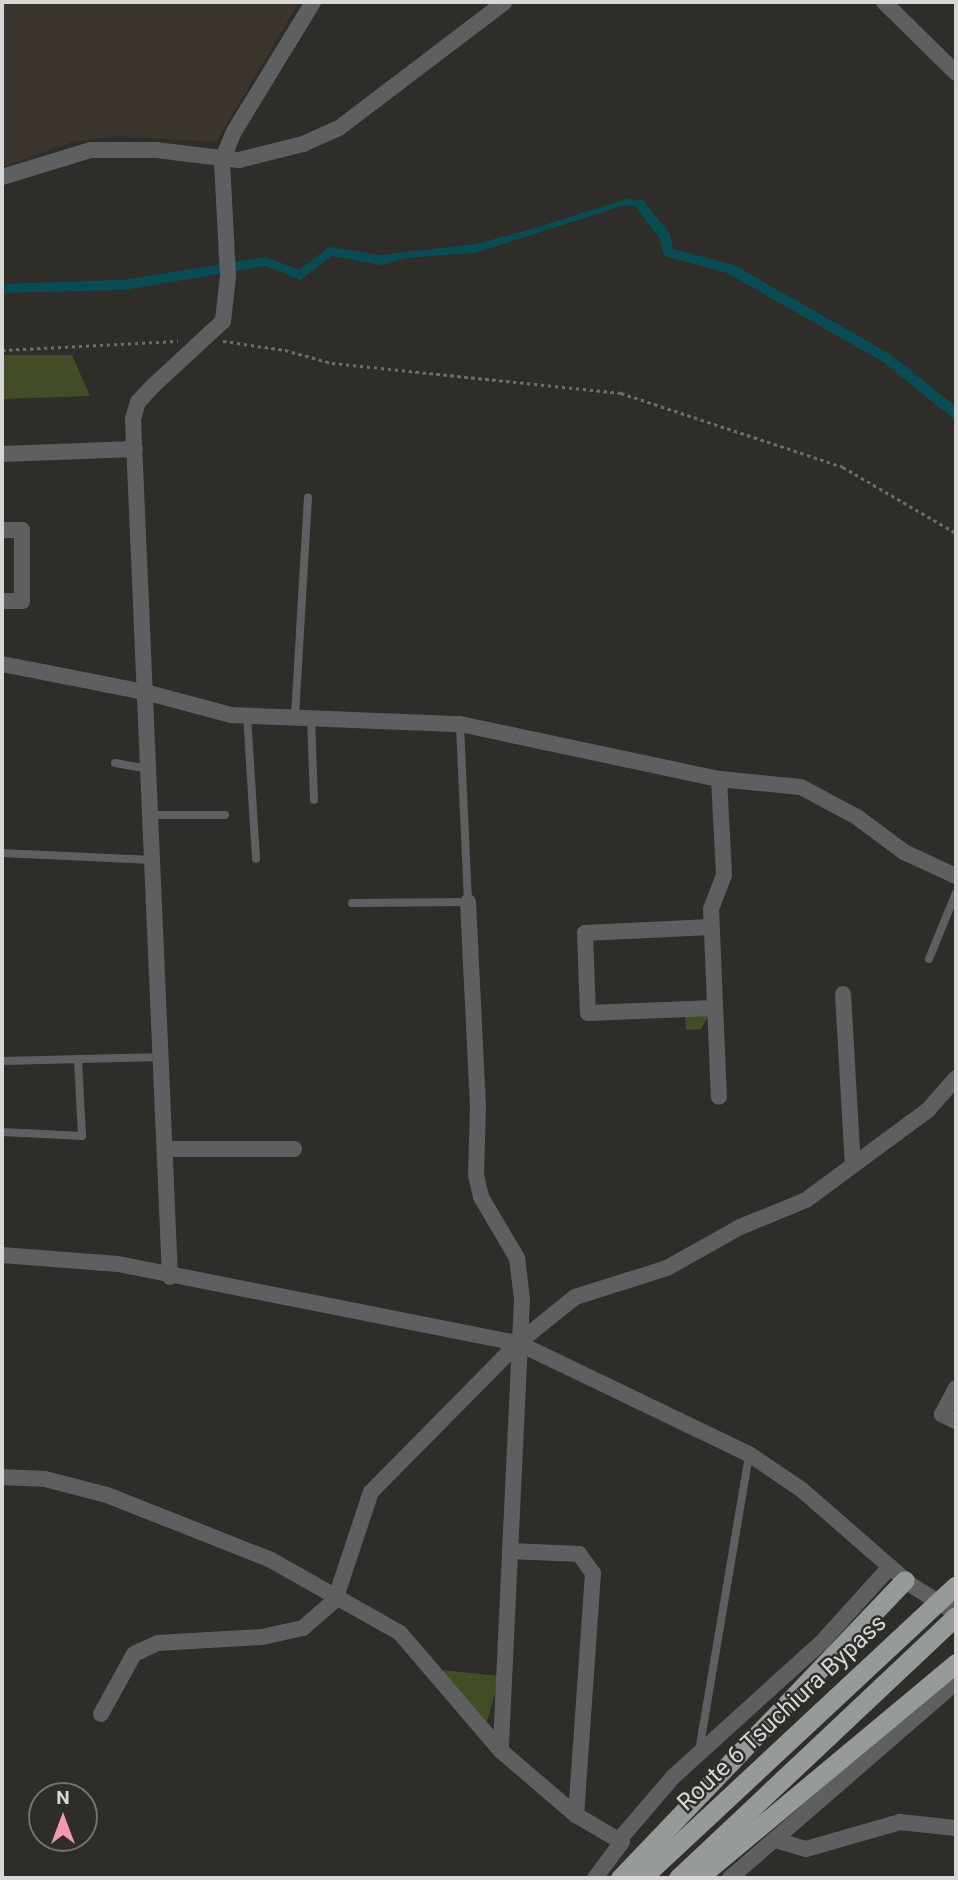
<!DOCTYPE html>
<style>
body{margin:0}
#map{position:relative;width:958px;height:1880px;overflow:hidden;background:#2f2d2a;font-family:Roboto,sans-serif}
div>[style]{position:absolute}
.built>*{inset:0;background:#3b352d}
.green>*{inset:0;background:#424c27}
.water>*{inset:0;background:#094c54}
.stream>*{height:4.5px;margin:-2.25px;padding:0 2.25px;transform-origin:2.25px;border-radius:2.25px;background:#094c54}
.path>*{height:2.5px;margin-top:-1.25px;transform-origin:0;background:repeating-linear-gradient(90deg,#6e6c6a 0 3.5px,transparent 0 7px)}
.service>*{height:8px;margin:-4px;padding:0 4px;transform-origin:4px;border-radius:4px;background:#5e5f60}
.minor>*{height:16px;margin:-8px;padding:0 8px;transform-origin:8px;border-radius:8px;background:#5e5f60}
.trunk>*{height:19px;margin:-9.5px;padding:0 9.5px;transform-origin:9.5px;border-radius:9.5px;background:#969a9b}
span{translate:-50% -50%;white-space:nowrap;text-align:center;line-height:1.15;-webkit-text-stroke:5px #2f2d2a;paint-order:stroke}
.street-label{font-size:24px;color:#d8d7d5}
.frame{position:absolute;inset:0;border:4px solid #d8d7d5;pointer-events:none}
.north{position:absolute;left:28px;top:1782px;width:70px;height:70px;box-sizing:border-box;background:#2f2d2a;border:2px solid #73716e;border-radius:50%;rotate:0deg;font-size:19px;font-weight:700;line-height:28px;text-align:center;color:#d8d7d5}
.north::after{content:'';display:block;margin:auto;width:24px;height:32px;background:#f09ab5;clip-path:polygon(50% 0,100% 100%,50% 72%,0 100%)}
</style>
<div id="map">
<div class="built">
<div style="clip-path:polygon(2px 2px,299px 2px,216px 142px,117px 136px,72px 142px,2px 167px)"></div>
</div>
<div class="green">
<div style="clip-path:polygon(2px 355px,72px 355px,90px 396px,2px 399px)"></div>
<div style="clip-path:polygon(710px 1013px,701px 1029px,686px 1030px,685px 1015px)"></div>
<div style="clip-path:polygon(442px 1670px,500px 1676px,484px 1732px)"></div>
</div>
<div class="water">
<div style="clip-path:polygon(642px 199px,670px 234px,673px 249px,734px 265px,890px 354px,956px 407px,956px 421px,883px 362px,727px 273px,664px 256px,660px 239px,635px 206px,625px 205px,475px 253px,405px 258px,381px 265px,332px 256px,300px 280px,266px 266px,125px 290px,2px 293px,2px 284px,123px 280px,266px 257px,299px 270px,329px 247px,379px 255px,476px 244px)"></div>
</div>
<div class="stream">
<div style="left:548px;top:226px;width:82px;rotate:-17.8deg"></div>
<div style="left:626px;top:201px;width:13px;rotate:13deg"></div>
</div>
<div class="path">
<div style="left:223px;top:341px;width:63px;rotate:8.3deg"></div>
<div style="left:285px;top:350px;width:49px;rotate:15.5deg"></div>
<div style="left:332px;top:363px;width:291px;rotate:5.9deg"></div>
<div style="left:621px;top:393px;width:234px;rotate:18.4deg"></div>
<div style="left:843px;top:467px;width:131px;rotate:30.3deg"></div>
<div style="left:2px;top:350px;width:176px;rotate:-2.9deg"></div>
</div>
<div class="service">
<div style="left:247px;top:715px;width:144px;rotate:86.4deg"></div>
<div style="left:295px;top:716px;width:219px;rotate:-86.6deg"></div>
<div style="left:311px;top:716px;width:84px;rotate:88deg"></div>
<div style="left:115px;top:763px;width:36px;rotate:10deg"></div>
<div style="left:152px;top:815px;width:73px"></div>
<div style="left:2px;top:853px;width:151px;rotate:2.7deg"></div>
<div style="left:352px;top:903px;width:116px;rotate:-0.5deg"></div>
<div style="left:468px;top:902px;width:178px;rotate:-92.6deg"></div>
<div style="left:929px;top:959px;width:71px;rotate:-67.8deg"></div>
<div style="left:2px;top:1061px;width:160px;rotate:-1.4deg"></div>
<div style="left:2px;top:1132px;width:80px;rotate:2.9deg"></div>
<div style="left:82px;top:1136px;width:77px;rotate:-93deg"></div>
<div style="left:699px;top:1751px;width:301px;rotate:-80.4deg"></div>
</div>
<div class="minor">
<div style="left:884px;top:2px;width:101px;rotate:44.6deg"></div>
<div style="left:2px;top:177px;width:93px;rotate:-16.9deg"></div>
<div style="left:91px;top:150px;width:65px"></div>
<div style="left:156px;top:150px;width:84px;rotate:6.9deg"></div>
<div style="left:239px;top:160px;width:66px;rotate:-14deg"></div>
<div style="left:303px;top:144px;width:39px;rotate:-24deg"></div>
<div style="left:339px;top:128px;width:208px;rotate:-37.2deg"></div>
<div style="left:2px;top:454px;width:133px;rotate:-2.2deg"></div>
<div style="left:2px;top:530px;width:20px"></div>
<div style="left:22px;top:530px;width:71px;rotate:90deg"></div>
<div style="left:22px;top:601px;width:20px;rotate:180deg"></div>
<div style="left:2px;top:664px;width:146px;rotate:11.1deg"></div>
<div style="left:145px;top:692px;width:89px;rotate:15deg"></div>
<div style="left:231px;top:715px;width:229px;rotate:2.3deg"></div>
<div style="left:460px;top:724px;width:265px;rotate:12deg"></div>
<div style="left:719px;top:779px;width:82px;rotate:5.6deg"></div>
<div style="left:801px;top:787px;width:64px;rotate:28.2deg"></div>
<div style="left:857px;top:817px;width:59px;rotate:36.7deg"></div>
<div style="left:904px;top:852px;width:57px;rotate:24.8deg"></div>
<div style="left:719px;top:779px;width:96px;rotate:87deg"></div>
<div style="left:724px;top:875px;width:36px;rotate:111deg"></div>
<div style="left:711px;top:909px;width:188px;rotate:87.6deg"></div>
<div style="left:468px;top:902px;width:203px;rotate:87.2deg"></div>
<div style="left:478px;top:1105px;width:70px;rotate:91.6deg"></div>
<div style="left:476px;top:1175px;width:23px;rotate:77deg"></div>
<div style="left:481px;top:1197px;width:71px;rotate:59.5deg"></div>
<div style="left:517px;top:1258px;width:41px;rotate:83deg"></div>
<div style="left:522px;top:1299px;width:452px;rotate:92.7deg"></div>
<div style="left:711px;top:927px;width:126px;rotate:177.3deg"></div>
<div style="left:585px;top:933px;width:80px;rotate:87.9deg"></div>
<div style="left:588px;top:1013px;width:127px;rotate:-2.3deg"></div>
<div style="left:843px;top:994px;width:172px;rotate:86.7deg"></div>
<div style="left:165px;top:1149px;width:129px"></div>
<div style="left:2px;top:1255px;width:116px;rotate:4.4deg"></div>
<div style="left:118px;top:1264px;width:408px;rotate:11.2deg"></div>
<div style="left:518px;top:1343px;width:256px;rotate:25.7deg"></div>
<div style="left:749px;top:1454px;width:64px;rotate:34.2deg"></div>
<div style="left:802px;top:1490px;width:145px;rotate:41.1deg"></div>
<div style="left:911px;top:1585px;width:53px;rotate:31.9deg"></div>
<div style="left:170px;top:1277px;width:859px;rotate:-92.47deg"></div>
<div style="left:133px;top:419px;width:18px;rotate:-74deg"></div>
<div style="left:138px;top:402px;width:23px;rotate:-47deg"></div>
<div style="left:154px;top:385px;width:94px;rotate:-42.8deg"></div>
<div style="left:223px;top:321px;width:45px;rotate:-83.7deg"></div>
<div style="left:228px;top:276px;width:116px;rotate:-93deg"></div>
<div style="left:222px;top:160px;width:33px;rotate:-67deg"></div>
<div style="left:235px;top:130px;width:150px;rotate:-58.6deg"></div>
<div style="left:956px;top:1388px;width:30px;rotate:118deg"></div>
<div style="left:942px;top:1414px;width:16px;rotate:27deg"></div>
<div style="left:2px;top:1477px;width:43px;rotate:2.7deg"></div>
<div style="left:45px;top:1479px;width:64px;rotate:14.5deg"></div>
<div style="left:107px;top:1495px;width:176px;rotate:21.6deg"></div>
<div style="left:271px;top:1560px;width:148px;rotate:29.5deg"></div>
<div style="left:400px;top:1633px;width:155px;rotate:49.4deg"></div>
<div style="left:501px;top:1751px;width:99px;rotate:40.5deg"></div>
<div style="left:576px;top:1815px;width:53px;rotate:30.4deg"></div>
<div style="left:622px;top:1842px;width:45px;rotate:126.9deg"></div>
<div style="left:510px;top:1551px;width:69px;rotate:2.5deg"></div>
<div style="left:579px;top:1554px;width:24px;rotate:54deg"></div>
<div style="left:593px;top:1573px;width:243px;rotate:94deg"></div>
<div style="left:101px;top:1714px;width:68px;rotate:-61.2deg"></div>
<div style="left:134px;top:1654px;width:26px;rotate:-25deg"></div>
<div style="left:158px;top:1643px;width:104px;rotate:-3.3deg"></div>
<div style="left:262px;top:1637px;width:42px;rotate:-12.4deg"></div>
<div style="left:303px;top:1628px;width:43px;rotate:-41.2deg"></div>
<div style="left:335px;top:1600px;width:114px;rotate:-71.6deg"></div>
<div style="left:371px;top:1492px;width:209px;rotate:-45.4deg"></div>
<div style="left:518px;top:1343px;width:73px;rotate:-38.9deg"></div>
<div style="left:575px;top:1297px;width:96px;rotate:-17.5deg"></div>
<div style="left:667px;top:1268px;width:84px;rotate:-29.3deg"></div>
<div style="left:740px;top:1227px;width:71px;rotate:-22.2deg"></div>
<div style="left:806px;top:1200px;width:152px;rotate:-36.4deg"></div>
<div style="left:928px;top:1110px;width:43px;rotate:-48.8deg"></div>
<div style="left:619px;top:1840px;width:83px;rotate:-49.4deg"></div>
<div style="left:673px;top:1777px;width:200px;rotate:-42.2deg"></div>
<div style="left:821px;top:1643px;width:103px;rotate:-47.8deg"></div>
<div style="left:775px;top:1840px;width:32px;rotate:16deg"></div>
<div style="left:806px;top:1849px;width:98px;rotate:-16deg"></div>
<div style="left:900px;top:1822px;width:56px;rotate:6.1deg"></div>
<div style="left:730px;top:1878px;width:299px;rotate:-40.9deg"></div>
</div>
<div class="trunk">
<div style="left:620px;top:1878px;width:412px;rotate:-46.3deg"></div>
<div style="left:642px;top:1878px;width:429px;rotate:-43deg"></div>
<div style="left:678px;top:1878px;width:382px;rotate:-43.3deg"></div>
<div style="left:698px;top:1878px;width:336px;rotate:-39.8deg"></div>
</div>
<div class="street-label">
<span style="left:782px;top:1713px;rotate:-43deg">Route 6 Tsuchiura Bypass</span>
</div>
<div class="frame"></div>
<div class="north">N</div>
</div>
